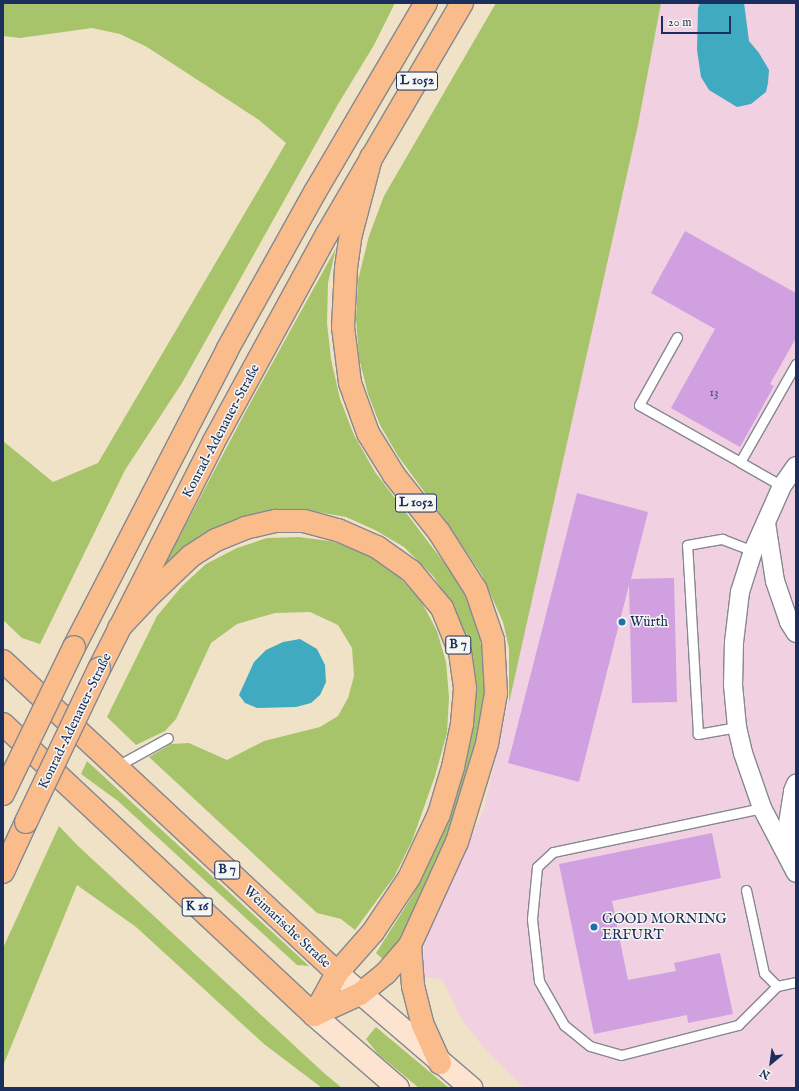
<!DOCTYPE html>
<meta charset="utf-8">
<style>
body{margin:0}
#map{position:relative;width:799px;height:1091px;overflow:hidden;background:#efe2c6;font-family:"IM FELL English",serif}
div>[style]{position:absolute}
.built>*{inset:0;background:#f1d0e2}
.green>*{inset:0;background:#a7c46b}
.water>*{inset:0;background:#40aac0}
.building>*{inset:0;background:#d1a0e0}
.roads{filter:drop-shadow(1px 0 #858892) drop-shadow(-1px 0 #858892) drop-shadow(0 1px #858892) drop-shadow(0 -1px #858892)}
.lane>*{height:9px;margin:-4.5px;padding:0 4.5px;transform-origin:4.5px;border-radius:4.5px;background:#fff}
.street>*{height:18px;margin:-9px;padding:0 9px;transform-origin:9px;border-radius:9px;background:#fff}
.secondary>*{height:22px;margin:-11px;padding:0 11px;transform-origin:11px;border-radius:11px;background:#fde4d0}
.primary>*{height:22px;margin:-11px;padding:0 11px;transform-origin:11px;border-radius:11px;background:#f9bc8a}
.highway>*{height:22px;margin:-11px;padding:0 11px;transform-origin:11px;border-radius:11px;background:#f9bc8a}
.bridges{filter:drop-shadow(1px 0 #858892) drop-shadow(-1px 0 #858892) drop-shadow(0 1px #858892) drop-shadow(0 -1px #858892)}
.highway-bridge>*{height:22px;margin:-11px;padding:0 11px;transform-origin:11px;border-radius:11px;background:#f9bc8a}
.dots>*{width:11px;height:11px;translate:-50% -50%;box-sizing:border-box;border:2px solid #f6f6f2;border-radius:50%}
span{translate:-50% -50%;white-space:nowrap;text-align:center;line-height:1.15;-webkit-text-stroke:3px #f6f6f2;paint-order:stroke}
.number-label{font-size:12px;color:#484b7e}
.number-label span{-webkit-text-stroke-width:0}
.shield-label span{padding:1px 3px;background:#f6f6f2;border:1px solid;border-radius:3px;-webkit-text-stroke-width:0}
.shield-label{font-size:13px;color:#1b2f5e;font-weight:700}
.street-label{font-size:14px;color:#1b2f5e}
.poi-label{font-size:14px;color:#1b2f5e}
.left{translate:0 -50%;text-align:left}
.frame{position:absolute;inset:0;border:4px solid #1b2f5e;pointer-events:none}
.north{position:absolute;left:751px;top:1043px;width:40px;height:40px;-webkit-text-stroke:3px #f6f6f2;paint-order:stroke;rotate:209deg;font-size:11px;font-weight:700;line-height:16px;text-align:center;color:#1b2f5e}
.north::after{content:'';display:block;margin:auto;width:14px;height:18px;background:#1b2f5e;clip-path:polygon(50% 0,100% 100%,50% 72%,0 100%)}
.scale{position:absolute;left:661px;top:16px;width:70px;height:18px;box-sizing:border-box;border:2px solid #1b2f5e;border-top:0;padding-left:5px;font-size:12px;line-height:14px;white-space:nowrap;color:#1b2f5e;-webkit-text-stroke:3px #f6f6f2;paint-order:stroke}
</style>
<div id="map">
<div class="built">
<div style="clip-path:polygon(661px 3px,796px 3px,796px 1088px,524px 1088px,484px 1048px,460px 1017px,443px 980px,422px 976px,424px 947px,435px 916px,484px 809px,638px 125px)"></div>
</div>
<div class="green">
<div style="clip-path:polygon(3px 3px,395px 3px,374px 45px,337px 106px,182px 383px,125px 470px,40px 644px,22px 638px,3px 620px,3px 441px,53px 482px,98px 463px,286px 143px,259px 120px,147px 47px,120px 34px,92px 28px,20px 38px,3px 36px)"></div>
<div style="clip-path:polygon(496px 3px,661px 3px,638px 125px,509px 703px,509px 648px,503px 622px,482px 575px,445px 520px,398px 456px,380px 425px,368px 394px,359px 358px,356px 319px,358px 280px,369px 236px,384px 196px)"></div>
<div style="clip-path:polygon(336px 248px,328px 283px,327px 323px,331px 359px,340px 399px,354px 435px,375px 472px,458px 581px,471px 608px,480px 636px,486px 694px,481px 728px,445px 845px,418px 900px,400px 943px,385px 961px,376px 953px,413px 895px,444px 830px,459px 789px,469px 738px,476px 699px,474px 667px,466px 638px,451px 604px,434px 577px,404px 547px,375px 530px,346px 517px,317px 512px,289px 511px,157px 579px,247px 409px)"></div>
<div style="clip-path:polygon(299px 537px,330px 541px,366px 552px,396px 574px,420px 599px,437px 631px,446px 662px,449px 697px,447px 733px,435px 776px,412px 841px,394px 877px,355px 930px,341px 919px,317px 913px,149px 757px,171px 744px,189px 743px,227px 760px,264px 741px,320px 727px,338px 716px,348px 698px,354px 676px,352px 648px,338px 625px,310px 612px,275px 613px,237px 624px,211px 643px,176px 719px,165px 731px,136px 745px,107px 717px,157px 616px,182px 586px,206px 564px,237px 548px,267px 538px)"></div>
<div style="clip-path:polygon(87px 761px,309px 966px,297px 965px,118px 801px,81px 774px)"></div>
<div style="clip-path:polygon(59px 826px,77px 845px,324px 1073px,342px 1088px,322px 1088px,264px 1044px,136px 927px,77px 885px,3px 1066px,3px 948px)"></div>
<div style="clip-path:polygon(376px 1027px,449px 1088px,419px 1088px,378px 1054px,366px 1039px)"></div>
</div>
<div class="water">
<div style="clip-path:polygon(700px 3px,744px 3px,749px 41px,759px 53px,769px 70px,768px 83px,766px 92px,751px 104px,737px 107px,709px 90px,701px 77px,697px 50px,698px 8px)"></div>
<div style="clip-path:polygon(300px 639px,317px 649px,325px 665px,326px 682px,320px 695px,311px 703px,296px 707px,257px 708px,245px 703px,239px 695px,254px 662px,266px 650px,283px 642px)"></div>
</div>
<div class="building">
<div style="clip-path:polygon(685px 231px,796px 293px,796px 338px,770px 384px,774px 386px,740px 447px,671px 408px,715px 329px,651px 293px)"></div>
<div style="clip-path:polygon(577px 493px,648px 512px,631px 579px,674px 578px,677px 702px,632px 703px,629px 585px,579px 782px,508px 763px)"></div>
<div style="clip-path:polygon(712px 833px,721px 878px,612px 901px,628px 980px,676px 971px,674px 963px,720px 953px,733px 1014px,688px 1023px,687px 1015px,594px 1034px,559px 864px)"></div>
</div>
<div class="roads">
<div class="lane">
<div style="left:677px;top:337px;width:78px;rotate:119.2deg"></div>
<div style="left:639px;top:405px;width:116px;rotate:29.4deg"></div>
<div style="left:782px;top:486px;width:48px;rotate:-150.3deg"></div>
<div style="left:740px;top:462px;width:113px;rotate:-60.3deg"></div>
<div style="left:737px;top:727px;width:40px;rotate:170deg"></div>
<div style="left:698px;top:734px;width:189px;rotate:-93.3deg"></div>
<div style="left:687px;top:545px;width:36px;rotate:-10deg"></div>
<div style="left:722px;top:539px;width:33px;rotate:21deg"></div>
<div style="left:117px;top:766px;width:58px;rotate:-28.8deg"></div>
<div style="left:762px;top:808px;width:214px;rotate:168.1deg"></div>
<div style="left:553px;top:852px;width:22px;rotate:137deg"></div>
<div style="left:537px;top:867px;width:52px;rotate:95.5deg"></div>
<div style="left:532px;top:919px;width:62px;rotate:83.6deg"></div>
<div style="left:539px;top:981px;width:51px;rotate:60.4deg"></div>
<div style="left:564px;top:1025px;width:33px;rotate:39deg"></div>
<div style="left:590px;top:1046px;width:32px;rotate:16deg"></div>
<div style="left:621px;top:1055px;width:121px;rotate:-14.4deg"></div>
<div style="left:738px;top:1025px;width:55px;rotate:-45deg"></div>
<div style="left:746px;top:890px;width:85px;rotate:77.8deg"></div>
<div style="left:764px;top:973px;width:18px;rotate:45deg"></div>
<div style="left:777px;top:986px;width:19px;rotate:-12deg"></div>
</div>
<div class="street">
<div style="left:796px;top:466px;width:24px;rotate:125deg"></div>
<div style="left:782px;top:486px;width:71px;rotate:114deg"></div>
<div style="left:753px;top:551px;width:43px;rotate:107.6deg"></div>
<div style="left:740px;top:592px;width:50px;rotate:96.8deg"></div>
<div style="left:734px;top:642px;width:43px;rotate:91.3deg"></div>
<div style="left:733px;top:685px;width:42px;rotate:84.6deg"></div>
<div style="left:737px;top:727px;width:27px;rotate:77deg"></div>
<div style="left:743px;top:753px;width:58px;rotate:70.9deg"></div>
<div style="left:762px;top:808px;width:73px;rotate:62.4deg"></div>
<div style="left:766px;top:523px;width:59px;rotate:81.2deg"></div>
<div style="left:775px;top:581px;width:43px;rotate:71.1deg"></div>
<div style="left:789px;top:622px;width:13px;rotate:58deg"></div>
<div style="left:789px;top:852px;width:22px;rotate:-95deg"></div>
<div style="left:787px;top:830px;width:39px;rotate:-81deg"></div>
<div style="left:793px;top:791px;width:8px;rotate:-67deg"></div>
</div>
<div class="secondary">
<div style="left:337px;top:973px;width:177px;rotate:40.6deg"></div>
<div style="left:314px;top:1015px;width:111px;rotate:41deg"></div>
</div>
<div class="primary">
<div style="left:3px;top:661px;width:457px;rotate:43deg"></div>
<div style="left:3px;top:724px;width:426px;rotate:43.1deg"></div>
</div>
<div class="highway">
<div style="left:119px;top:628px;width:44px;rotate:-46.8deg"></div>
<div style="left:149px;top:596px;width:58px;rotate:-43.6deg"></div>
<div style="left:191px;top:556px;width:30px;rotate:-33deg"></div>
<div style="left:216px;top:540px;width:31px;rotate:-22deg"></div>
<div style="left:245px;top:528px;width:32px;rotate:-13deg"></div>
<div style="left:276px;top:521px;width:28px"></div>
<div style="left:304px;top:521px;width:35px;rotate:15deg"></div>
<div style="left:338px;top:530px;width:43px;rotate:23.6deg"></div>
<div style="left:377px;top:547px;width:42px;rotate:35.2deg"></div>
<div style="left:411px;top:571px;width:48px;rotate:50deg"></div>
<div style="left:442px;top:608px;width:48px;rotate:67.8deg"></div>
<div style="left:460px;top:652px;width:37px;rotate:82deg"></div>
<div style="left:465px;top:689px;width:35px;rotate:95deg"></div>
<div style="left:462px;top:724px;width:44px;rotate:101.8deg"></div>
<div style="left:453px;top:767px;width:49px;rotate:106.6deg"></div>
<div style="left:439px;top:814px;width:71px;rotate:115.1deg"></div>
<div style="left:409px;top:878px;width:65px;rotate:123.7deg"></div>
<div style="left:373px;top:932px;width:55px;rotate:131.3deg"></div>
<div style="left:337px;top:973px;width:48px;rotate:118.7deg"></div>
<div style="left:74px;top:647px;width:334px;rotate:-62.7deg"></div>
<div style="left:227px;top:350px;width:181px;rotate:-60.9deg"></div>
<div style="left:315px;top:192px;width:219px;rotate:-59.6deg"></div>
<div style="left:99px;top:669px;width:253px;rotate:-63.2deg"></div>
<div style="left:213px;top:443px;width:238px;rotate:-61.4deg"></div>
<div style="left:327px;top:234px;width:268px;rotate:-59.7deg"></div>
<div style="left:3px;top:872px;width:55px;rotate:-65.3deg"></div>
<div style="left:410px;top:945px;width:41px;rotate:85.8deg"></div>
<div style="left:413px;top:986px;width:38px;rotate:76deg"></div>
<div style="left:422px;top:1023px;width:44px;rotate:65.8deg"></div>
<div style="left:314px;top:1015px;width:51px;rotate:-24.5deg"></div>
<div style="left:360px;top:994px;width:33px;rotate:-39deg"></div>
<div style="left:386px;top:973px;width:37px;rotate:-49deg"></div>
<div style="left:410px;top:945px;width:113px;rotate:-65.5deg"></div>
<div style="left:457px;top:842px;width:102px;rotate:-73deg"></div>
<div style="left:487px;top:744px;width:52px;rotate:-80deg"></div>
<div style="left:496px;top:693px;width:53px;rotate:-93.2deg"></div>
<div style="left:493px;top:640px;width:53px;rotate:-108.8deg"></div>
<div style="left:476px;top:590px;width:69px;rotate:-122.5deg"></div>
<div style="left:439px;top:532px;width:73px;rotate:-128.3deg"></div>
<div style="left:394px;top:475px;width:49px;rotate:-121.8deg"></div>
<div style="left:368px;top:433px;width:53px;rotate:-109.8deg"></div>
<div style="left:350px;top:383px;width:56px;rotate:-97.1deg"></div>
<div style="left:343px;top:327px;width:59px;rotate:-87.1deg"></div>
<div style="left:346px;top:268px;width:34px;rotate:-82deg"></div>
<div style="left:351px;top:234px;width:79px;rotate:-75.3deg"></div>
</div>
</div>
<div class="bridges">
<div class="highway-bridge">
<div style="left:3px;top:794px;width:163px;rotate:-64.2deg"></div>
<div style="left:26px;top:822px;width:170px;rotate:-64.5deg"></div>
</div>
</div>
<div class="dots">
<div style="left:622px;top:622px;background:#1f6fb2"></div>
<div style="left:594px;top:927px;background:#1f6fb2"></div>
</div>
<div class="number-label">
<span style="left:714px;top:393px">13</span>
</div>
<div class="shield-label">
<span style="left:417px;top:81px">L 1052</span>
<span style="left:416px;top:503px">L 1052</span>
<span style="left:458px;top:645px">B 7</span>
<span style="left:227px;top:870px">B 7</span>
<span style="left:197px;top:907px">K 16</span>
</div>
<div class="street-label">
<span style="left:221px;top:431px;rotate:-62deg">Konrad-Adenauer-Straße</span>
<span style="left:75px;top:721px;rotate:-64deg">Konrad-Adenauer-Straße</span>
<span style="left:287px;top:927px;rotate:43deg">Weimarische Straße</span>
</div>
<div class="poi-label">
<span class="left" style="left:630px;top:622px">Würth</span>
<span class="left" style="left:602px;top:927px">GOOD MORNING<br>ERFURT</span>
</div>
<div class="frame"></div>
<div class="north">N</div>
<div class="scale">20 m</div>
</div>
